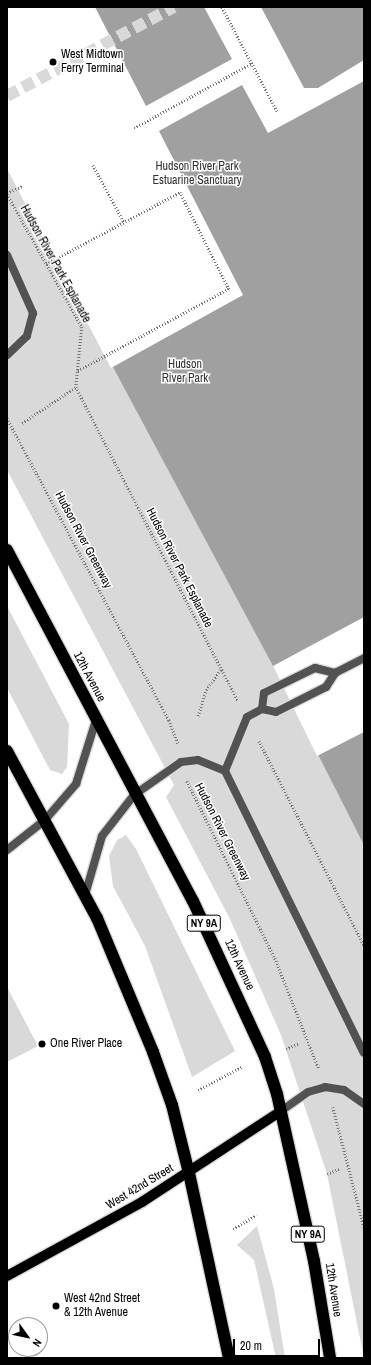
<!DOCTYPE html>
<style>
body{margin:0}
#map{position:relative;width:371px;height:1365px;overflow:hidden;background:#fff;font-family:"Archivo Narrow",sans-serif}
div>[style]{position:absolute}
.green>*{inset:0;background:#d9d9d9}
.water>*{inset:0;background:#a0a0a0}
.pier>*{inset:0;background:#fff}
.highway-tunnel>*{height:12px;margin-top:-6px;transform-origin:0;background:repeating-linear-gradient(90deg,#d9d9d9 0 12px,transparent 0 18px)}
.path>*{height:2.5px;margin-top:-1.25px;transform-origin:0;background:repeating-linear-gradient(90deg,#747474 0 1px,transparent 0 3px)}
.roads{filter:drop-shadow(1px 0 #dbdbdb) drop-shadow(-1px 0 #dbdbdb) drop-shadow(0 1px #dbdbdb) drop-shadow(0 -1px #dbdbdb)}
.lane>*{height:8px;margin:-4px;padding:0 4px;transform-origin:4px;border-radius:4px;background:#525252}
.street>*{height:8px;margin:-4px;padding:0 4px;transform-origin:4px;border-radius:4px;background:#525252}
.primary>*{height:10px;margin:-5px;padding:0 5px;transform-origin:5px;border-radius:5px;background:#000}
.highway>*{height:12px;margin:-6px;padding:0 6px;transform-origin:6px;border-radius:6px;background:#000}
.dots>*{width:11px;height:11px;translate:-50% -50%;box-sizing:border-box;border:2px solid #fff;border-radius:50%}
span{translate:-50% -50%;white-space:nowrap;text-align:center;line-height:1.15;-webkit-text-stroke:3px #fff;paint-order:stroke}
.shield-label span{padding:1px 3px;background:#fff;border:1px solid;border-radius:3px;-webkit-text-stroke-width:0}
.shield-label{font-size:11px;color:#000;font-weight:700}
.poi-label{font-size:12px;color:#000}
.left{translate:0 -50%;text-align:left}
.park-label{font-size:12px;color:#303030}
.street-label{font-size:12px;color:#000}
.frame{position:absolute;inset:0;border:8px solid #000;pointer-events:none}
.north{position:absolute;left:8px;top:1317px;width:40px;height:40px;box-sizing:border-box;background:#fff;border:1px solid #999;border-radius:50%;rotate:123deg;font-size:11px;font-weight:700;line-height:16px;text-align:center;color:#000}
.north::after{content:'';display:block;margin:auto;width:14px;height:18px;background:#000;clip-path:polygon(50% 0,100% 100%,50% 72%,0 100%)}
.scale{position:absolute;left:233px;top:1339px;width:87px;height:18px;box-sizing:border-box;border:2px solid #000;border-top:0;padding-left:5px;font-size:12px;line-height:14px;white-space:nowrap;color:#000;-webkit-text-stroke:3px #fff;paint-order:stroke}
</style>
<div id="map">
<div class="green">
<div style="clip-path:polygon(7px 7px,364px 7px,364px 1358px,327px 1174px,281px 1035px,230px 919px,166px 797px,174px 785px,7px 470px)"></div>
<div style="clip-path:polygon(7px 606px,69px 724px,67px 767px,62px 774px,50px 770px,7px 688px)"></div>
<div style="clip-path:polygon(126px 835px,136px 849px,235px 1051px,192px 1077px,145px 946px,113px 886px,109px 856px,117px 840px)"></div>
<div style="clip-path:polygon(7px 987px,38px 1046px,7px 1062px)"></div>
<div style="clip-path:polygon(257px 1226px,274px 1289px,285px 1358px,276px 1358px,254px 1260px,237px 1245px)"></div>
</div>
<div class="water">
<div style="clip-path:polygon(7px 7px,364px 7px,364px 845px,273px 666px,7px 169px)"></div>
</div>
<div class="pier">
<div style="clip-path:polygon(7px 7px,95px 7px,146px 106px,232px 59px,204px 7px,261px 7px,304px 88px,318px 88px,364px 60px,364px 81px,268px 133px,242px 85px,159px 131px,243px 295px,111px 368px,7px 169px)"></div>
<div style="clip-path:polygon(364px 617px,364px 732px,317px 756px,273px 666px)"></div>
</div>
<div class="highway-tunnel">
<div style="left:7px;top:96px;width:189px;rotate:-28.1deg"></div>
</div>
<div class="path">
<div style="left:222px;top:7px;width:118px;rotate:62.1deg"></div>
<div style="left:134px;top:128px;width:135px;rotate:-28.8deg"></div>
<div style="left:93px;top:165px;width:65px;rotate:61.5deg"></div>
<div style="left:7px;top:193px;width:17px;rotate:-25deg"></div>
<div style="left:7px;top:194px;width:153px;rotate:60.6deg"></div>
<div style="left:82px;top:327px;width:60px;rotate:95.7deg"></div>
<div style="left:76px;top:387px;width:353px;rotate:62.7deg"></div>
<div style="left:46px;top:264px;width:152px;rotate:-28.2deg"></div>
<div style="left:180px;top:192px;width:109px;rotate:63.2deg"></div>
<div style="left:229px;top:289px;width:172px;rotate:151.5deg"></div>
<div style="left:7px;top:418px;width:343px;rotate:61.8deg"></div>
<div style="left:169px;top:720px;width:25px;rotate:69deg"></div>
<div style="left:22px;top:423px;width:65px;rotate:-33.7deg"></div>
<div style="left:198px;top:716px;width:27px;rotate:-73deg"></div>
<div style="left:206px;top:690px;width:26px;rotate:-54deg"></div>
<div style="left:259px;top:741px;width:229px;rotate:62.8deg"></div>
<div style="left:187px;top:781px;width:198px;rotate:63.6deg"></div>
<div style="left:275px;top:958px;width:119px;rotate:68.4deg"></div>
<div style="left:286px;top:1049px;width:14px;rotate:-25deg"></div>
<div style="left:198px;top:1090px;width:51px;rotate:-28.1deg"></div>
<div style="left:333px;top:1107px;width:124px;rotate:75.5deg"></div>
<div style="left:363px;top:1165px;width:1px"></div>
<div style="left:327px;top:1174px;width:13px;rotate:-23deg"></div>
<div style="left:233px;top:1229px;width:27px;rotate:-31deg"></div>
</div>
<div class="roads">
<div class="lane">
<div style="left:7px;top:255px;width:64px;rotate:65.9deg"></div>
<div style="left:33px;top:313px;width:24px;rotate:105deg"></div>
<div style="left:27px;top:336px;width:28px;rotate:136deg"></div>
<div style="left:262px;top:709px;width:16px;rotate:-83deg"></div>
<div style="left:264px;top:693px;width:57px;rotate:-26.1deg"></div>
<div style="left:315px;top:668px;width:21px;rotate:14deg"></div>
<div style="left:225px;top:771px;width:58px;rotate:-67.8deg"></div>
<div style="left:247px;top:717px;width:17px;rotate:-28deg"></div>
<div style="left:262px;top:709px;width:14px;rotate:12deg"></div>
<div style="left:276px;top:712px;width:56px;rotate:-26.6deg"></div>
<div style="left:326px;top:687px;width:17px;rotate:-57deg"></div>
<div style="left:335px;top:673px;width:33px;rotate:-27deg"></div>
<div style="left:85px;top:895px;width:61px;rotate:-73.9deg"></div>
<div style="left:102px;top:836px;width:52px;rotate:-52deg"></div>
<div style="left:134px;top:795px;width:57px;rotate:-35.1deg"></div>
<div style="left:181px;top:762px;width:17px;rotate:-7deg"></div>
<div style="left:198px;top:760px;width:29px;rotate:22deg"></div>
<div style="left:225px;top:771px;width:314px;rotate:63.8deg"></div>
<div style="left:281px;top:1111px;width:33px;rotate:-35deg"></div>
<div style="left:308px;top:1092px;width:18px;rotate:-16deg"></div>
<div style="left:325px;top:1087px;width:19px;rotate:9deg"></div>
<div style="left:344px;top:1090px;width:24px;rotate:35deg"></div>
</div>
<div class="street">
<div style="left:7px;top:850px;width:48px;rotate:-38.3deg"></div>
<div style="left:45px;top:820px;width:48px;rotate:-49.3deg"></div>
<div style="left:76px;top:784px;width:67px;rotate:-72.6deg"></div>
</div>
<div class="primary">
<div style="left:7px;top:1276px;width:154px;rotate:-28.7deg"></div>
<div style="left:142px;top:1202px;width:166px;rotate:-33.2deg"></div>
</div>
<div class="highway">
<div style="left:7px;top:550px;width:397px;rotate:62.1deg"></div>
<div style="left:193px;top:901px;width:172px;rotate:65.2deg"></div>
<div style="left:265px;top:1057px;width:39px;rotate:72deg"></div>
<div style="left:277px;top:1094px;width:171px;rotate:77.5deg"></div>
<div style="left:314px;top:1261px;width:98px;rotate:80.6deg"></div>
<div style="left:7px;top:751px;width:190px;rotate:61.7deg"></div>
<div style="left:97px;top:918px;width:145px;rotate:67.3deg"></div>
<div style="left:153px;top:1052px;width:56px;rotate:70.3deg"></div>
<div style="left:172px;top:1105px;width:70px;rotate:76deg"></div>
<div style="left:189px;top:1173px;width:189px;rotate:77.8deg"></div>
</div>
</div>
<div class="dots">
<div style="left:53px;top:62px;background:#000"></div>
<div style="left:42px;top:1044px;background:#000"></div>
<div style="left:56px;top:1306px;background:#000"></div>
</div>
<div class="shield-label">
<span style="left:204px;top:923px">NY 9A</span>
<span style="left:308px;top:1234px">NY 9A</span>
</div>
<div class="poi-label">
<span class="left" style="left:61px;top:62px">West Midtown<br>Ferry Terminal</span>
<span class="left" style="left:50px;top:1044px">One River Place</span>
<span class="left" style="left:64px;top:1306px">West 42nd Street<br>&amp; 12th Avenue</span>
</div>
<div class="park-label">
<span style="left:197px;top:174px">Hudson River Park<br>Estuarine Sanctuary</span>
<span style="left:185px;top:372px">Hudson<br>River Park</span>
</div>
<div class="street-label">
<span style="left:55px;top:264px;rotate:61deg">Hudson River Park Esplanade</span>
<span style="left:83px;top:540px;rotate:62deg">Hudson River Greenway</span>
<span style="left:179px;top:568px;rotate:63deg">Hudson River Park Esplanade</span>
<span style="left:89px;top:677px;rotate:62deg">12th Avenue</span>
<span style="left:222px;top:832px;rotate:63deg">Hudson River Greenway</span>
<span style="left:239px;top:965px;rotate:65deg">12th Avenue</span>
<span style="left:140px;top:1187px;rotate:-31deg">West 42nd Street</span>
<span style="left:333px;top:1290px;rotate:81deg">12th Avenue</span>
</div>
<div class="frame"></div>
<div class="north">N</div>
<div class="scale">20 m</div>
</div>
